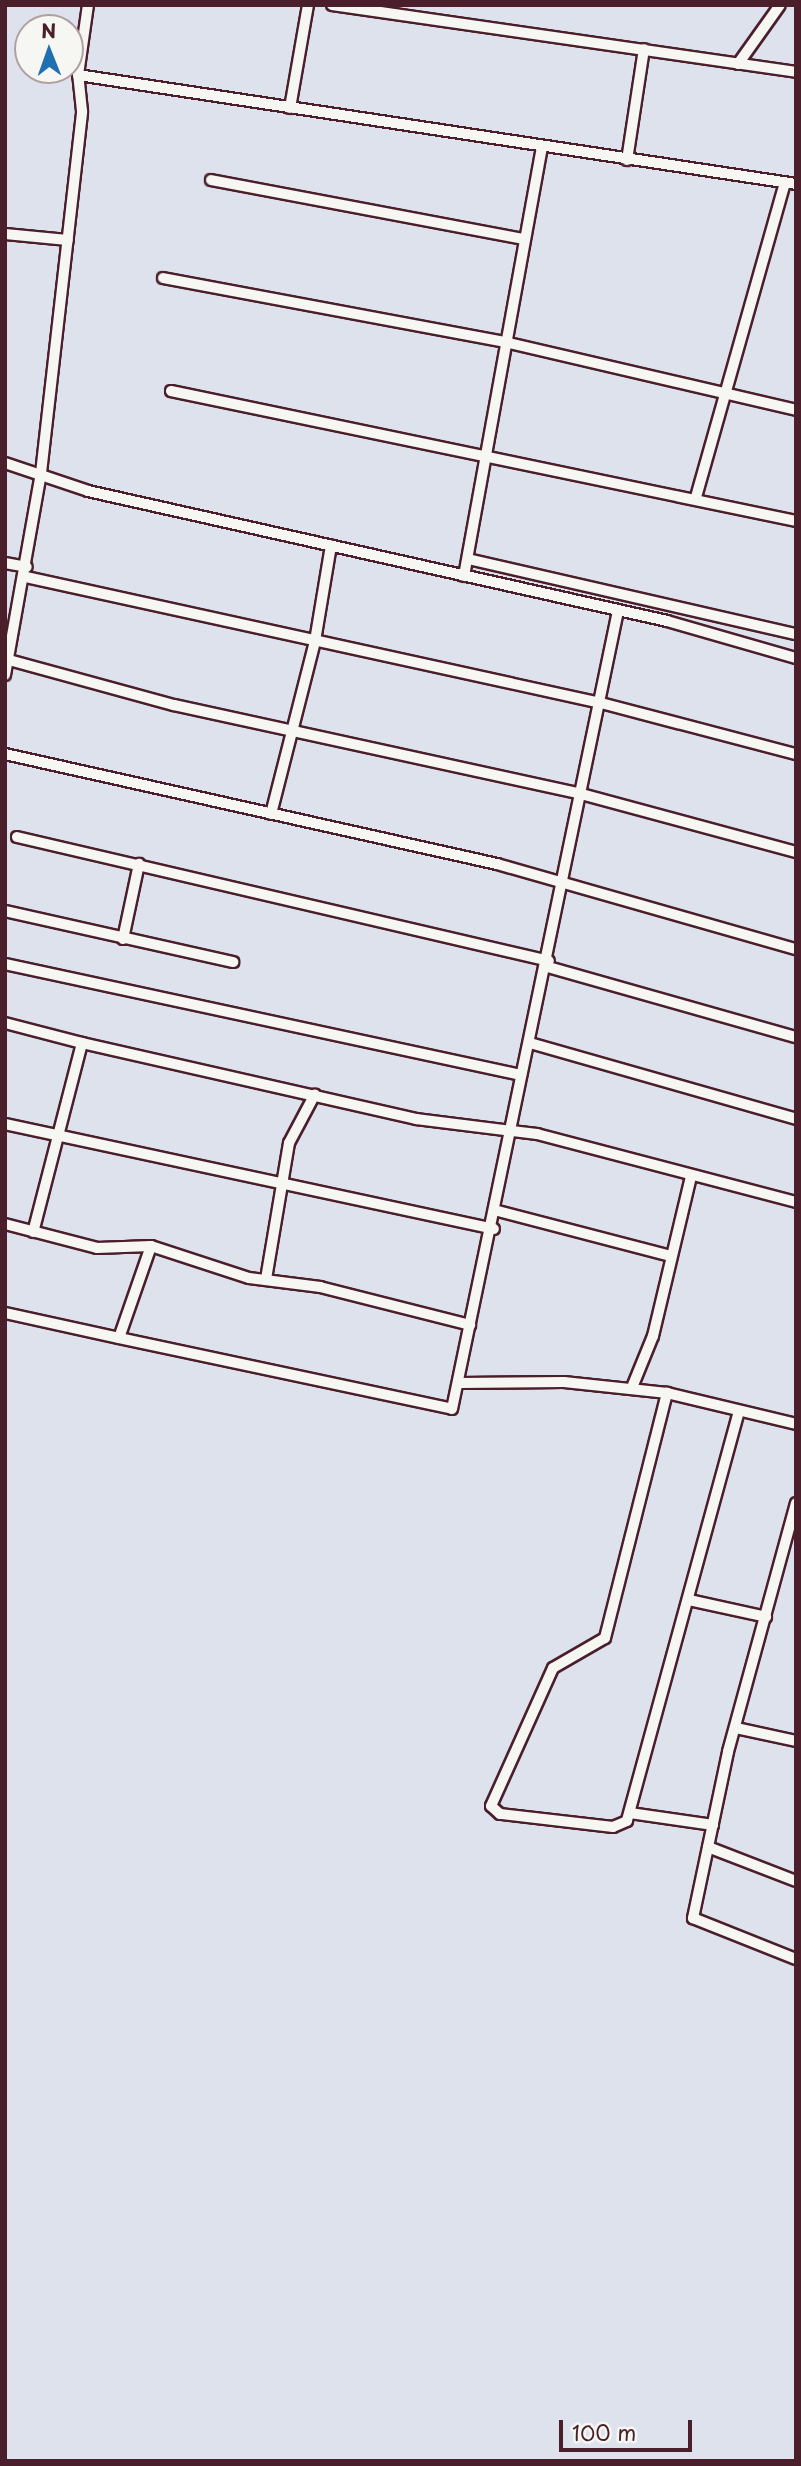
<!DOCTYPE html>
<style>
body{margin:0}
#map{position:relative;width:801px;height:2466px;overflow:hidden;background:#dee2ed;font-family:"Playpen Sans",sans-serif}
div>[style]{position:absolute}
.roads{filter:drop-shadow(2px 0 #4a1f2b) drop-shadow(-2px 0 #4a1f2b) drop-shadow(0 2px #4a1f2b) drop-shadow(0 -2px #4a1f2b)}
.minor>*{height:10px;margin:-5px;padding:0 5px;transform-origin:5px;border-radius:5px;background:#f6f6f2}
span{translate:-50% -50%;white-space:nowrap;text-align:center;line-height:1.15;-webkit-text-stroke:5px #f6f6f2;paint-order:stroke}
.frame{position:absolute;inset:0;border:7px solid #4a1f2b;pointer-events:none}
.north{position:absolute;left:14px;top:14px;width:70px;height:70px;box-sizing:border-box;background:#f6f6f2;border:2px solid #b1a0a2;border-radius:50%;rotate:359deg;font-size:19px;font-weight:700;line-height:28px;text-align:center;color:#4a1f2b}
.north::after{content:'';display:block;margin:auto;width:24px;height:32px;background:#1f6fb2;clip-path:polygon(50% 0,100% 100%,50% 72%,0 100%)}
.scale{position:absolute;left:559px;top:2420px;width:133px;height:32px;box-sizing:border-box;border:4px solid #4a1f2b;border-top:0;padding-left:9px;font-size:21px;line-height:24px;white-space:nowrap;color:#4a1f2b;-webkit-text-stroke:5px #f6f6f2;paint-order:stroke}
</style>
<div id="map">
<div class="roads">
<div class="minor">
<div style="left:332px;top:5px;width:469px;rotate:8.2deg"></div>
<div style="left:738px;top:64px;width:72px;rotate:-54.6deg"></div>
<div style="left:78px;top:75px;width:726px;rotate:8.63deg"></div>
<div style="left:290px;top:108px;width:105px;rotate:-80.1deg"></div>
<div style="left:627px;top:160px;width:112px;rotate:-81.3deg"></div>
<div style="left:211px;top:180px;width:319px;rotate:10.7deg"></div>
<div style="left:5px;top:234px;width:63px;rotate:5.4deg"></div>
<div style="left:163px;top:278px;width:352px;rotate:10.6deg"></div>
<div style="left:509px;top:343px;width:295px;rotate:13.1deg"></div>
<div style="left:171px;top:391px;width:638px;rotate:11.75deg"></div>
<div style="left:5px;top:463px;width:88px;rotate:18.6deg"></div>
<div style="left:88px;top:491px;width:593px;rotate:12.65deg"></div>
<div style="left:667px;top:621px;width:134px;rotate:16deg"></div>
<div style="left:696px;top:497px;width:327px;rotate:-74.2deg"></div>
<div style="left:468px;top:559px;width:336px;rotate:12.9deg"></div>
<div style="left:5px;top:563px;width:22px;rotate:10deg"></div>
<div style="left:464px;top:576px;width:436px;rotate:-79.7deg"></div>
<div style="left:26px;top:577px;width:589px;rotate:12.36deg"></div>
<div style="left:601px;top:703px;width:202px;rotate:14.7deg"></div>
<div style="left:9px;top:660px;width:171px;rotate:15.3deg"></div>
<div style="left:174px;top:705px;width:417px;rotate:12.3deg"></div>
<div style="left:581px;top:794px;width:223px;rotate:15.1deg"></div>
<div style="left:5px;top:675px;width:205px;rotate:-79.9deg"></div>
<div style="left:41px;top:473px;width:364px;rotate:-83.5deg"></div>
<div style="left:82px;top:111px;width:36px;rotate:-96deg"></div>
<div style="left:78px;top:75px;width:71px;rotate:-81.9deg"></div>
<div style="left:5px;top:754px;width:504px;rotate:12.6deg"></div>
<div style="left:497px;top:864px;width:311px;rotate:15.9deg"></div>
<div style="left:271px;top:814px;width:179px;rotate:-75.7deg"></div>
<div style="left:315px;top:641px;width:97px;rotate:-80.5deg"></div>
<div style="left:17px;top:837px;width:546px;rotate:13.12deg"></div>
<div style="left:5px;top:911px;width:234px;rotate:12.6deg"></div>
<div style="left:123px;top:939px;width:77px;rotate:-78deg"></div>
<div style="left:5px;top:964px;width:528px;rotate:12.14deg"></div>
<div style="left:548px;top:967px;width:258px;rotate:15.8deg"></div>
<div style="left:5px;top:1023px;width:80px;rotate:14.6deg"></div>
<div style="left:82px;top:1043px;width:195px;rotate:104.5deg"></div>
<div style="left:82px;top:1043px;width:343px;rotate:12.8deg"></div>
<div style="left:416px;top:1119px;width:122px;rotate:7.1deg"></div>
<div style="left:537px;top:1134px;width:268px;rotate:14.7deg"></div>
<div style="left:530px;top:1043px;width:277px;rotate:15.9deg"></div>
<div style="left:5px;top:1124px;width:500px;rotate:12.12deg"></div>
<div style="left:498px;top:1211px;width:179px;rotate:14.6deg"></div>
<div style="left:5px;top:1224px;width:95px;rotate:14.6deg"></div>
<div style="left:97px;top:1248px;width:54px;rotate:-2.1deg"></div>
<div style="left:151px;top:1246px;width:97px;rotate:109.2deg"></div>
<div style="left:119px;top:1338px;width:117px;rotate:-167.6deg"></div>
<div style="left:151px;top:1246px;width:103px;rotate:18.1deg"></div>
<div style="left:249px;top:1278px;width:72px;rotate:7.2deg"></div>
<div style="left:320px;top:1287px;width:155px;rotate:14.2deg"></div>
<div style="left:266px;top:1279px;width:138px;rotate:-80.4deg"></div>
<div style="left:289px;top:1143px;width:55px;rotate:-62deg"></div>
<div style="left:119px;top:1338px;width:340px;rotate:12deg"></div>
<div style="left:452px;top:1409px;width:815px;rotate:-78.25deg"></div>
<div style="left:460px;top:1383px;width:104px;rotate:-0.6deg"></div>
<div style="left:564px;top:1382px;width:104px;rotate:6.1deg"></div>
<div style="left:633px;top:1385px;width:53px;rotate:-67.8deg"></div>
<div style="left:653px;top:1336px;width:164px;rotate:-76.6deg"></div>
<div style="left:739px;top:1411px;width:425px;rotate:105.3deg"></div>
<div style="left:627px;top:1821px;width:15px;rotate:157deg"></div>
<div style="left:613px;top:1827px;width:114px;rotate:-173.4deg"></div>
<div style="left:500px;top:1814px;width:12px;rotate:-138deg"></div>
<div style="left:491px;top:1806px;width:151px;rotate:-65.8deg"></div>
<div style="left:553px;top:1668px;width:60px;rotate:-30deg"></div>
<div style="left:605px;top:1638px;width:253px;rotate:-75.8deg"></div>
<div style="left:667px;top:1393px;width:133px;rotate:13.5deg"></div>
<div style="left:796px;top:1503px;width:258px;rotate:105.3deg"></div>
<div style="left:728px;top:1752px;width:170px;rotate:101.9deg"></div>
<div style="left:693px;top:1918px;width:111px;rotate:21.7deg"></div>
<div style="left:689px;top:1600px;width:79px;rotate:12.4deg"></div>
<div style="left:736px;top:1728px;width:61px;rotate:12.2deg"></div>
<div style="left:630px;top:1813px;width:84px;rotate:8.2deg"></div>
<div style="left:708px;top:1847px;width:94px;rotate:21.1deg"></div>
</div>
</div>
<div class="frame"></div>
<div class="north">N</div>
<div class="scale">100 m</div>
</div>
